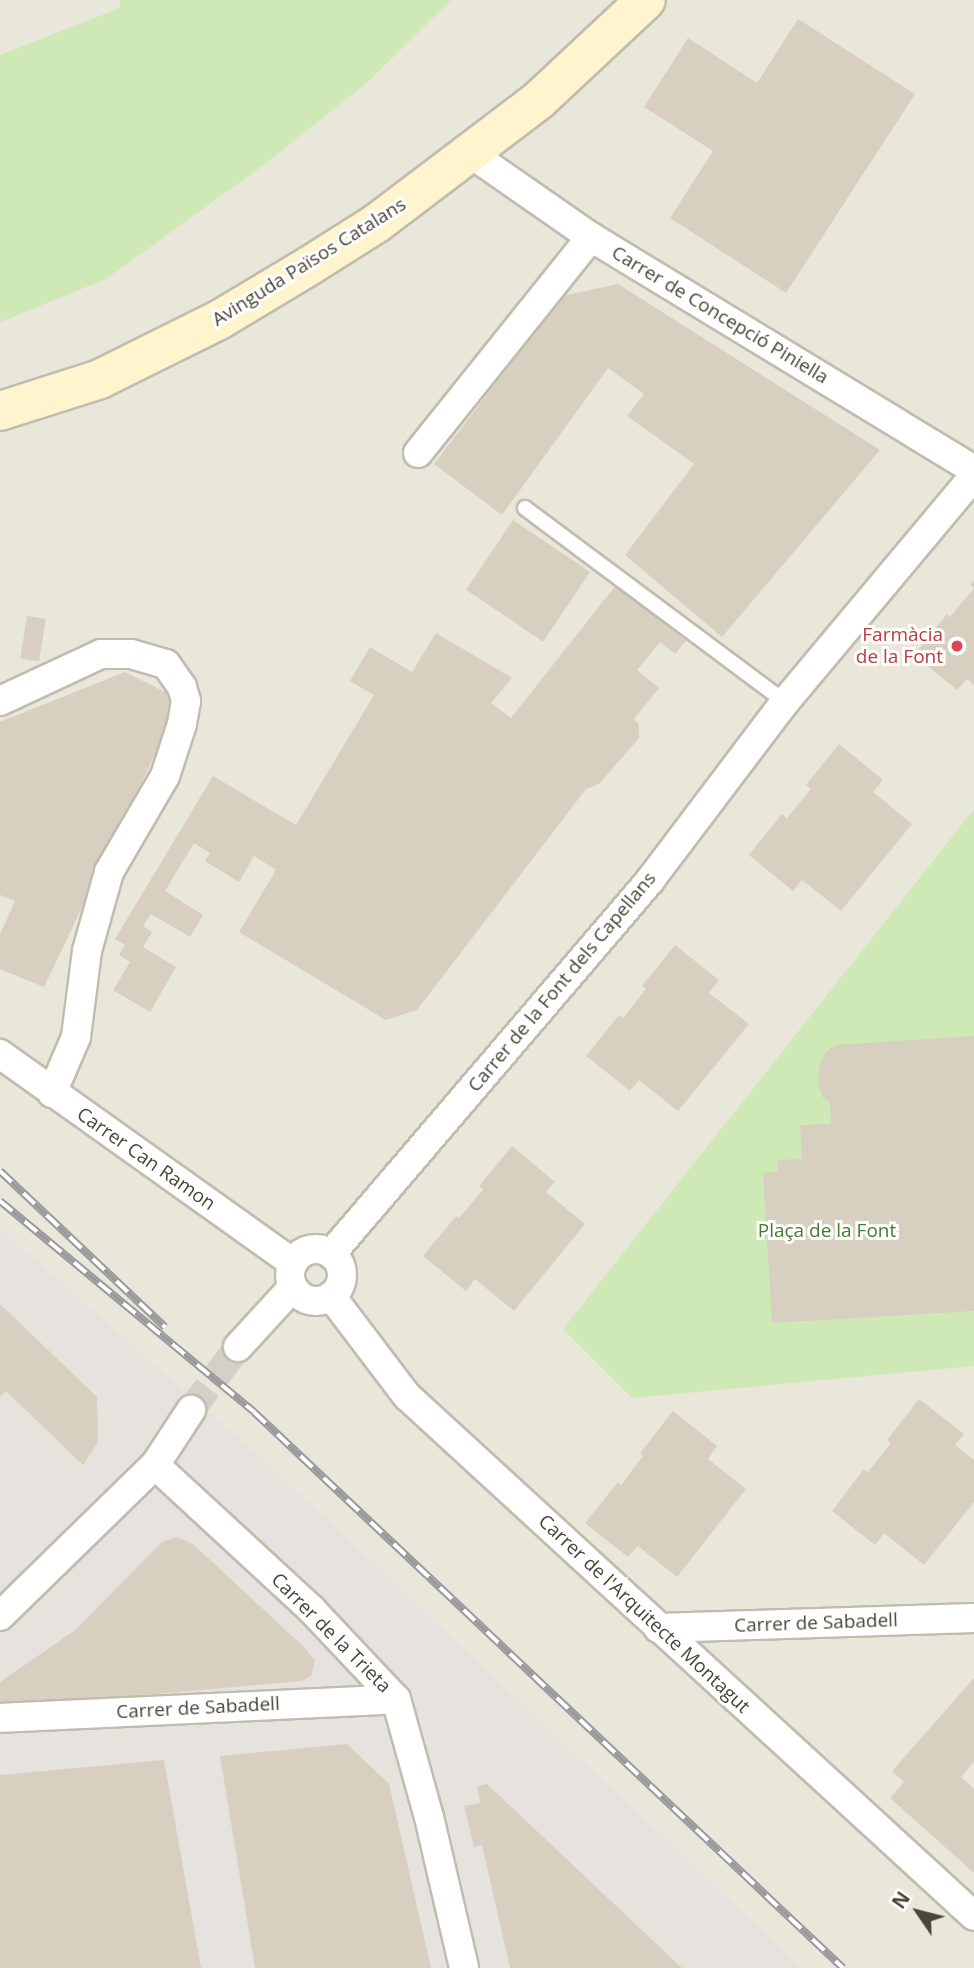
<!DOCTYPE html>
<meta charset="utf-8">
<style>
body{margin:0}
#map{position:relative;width:974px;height:1968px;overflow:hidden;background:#f6f3ec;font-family:"Open Sans",sans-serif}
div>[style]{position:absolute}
.residential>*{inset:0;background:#e9e6da}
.industrial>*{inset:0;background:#e6e2dd}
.green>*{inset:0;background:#cee9b6}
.building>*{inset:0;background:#d7d0c1;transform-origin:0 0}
.street-tunnel>*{height:28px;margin-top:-14px;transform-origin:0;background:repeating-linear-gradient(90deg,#d4d0c8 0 28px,transparent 0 42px)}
.roads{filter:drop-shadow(2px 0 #c1bcae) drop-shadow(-2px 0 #c1bcae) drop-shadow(0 2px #c1bcae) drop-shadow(0 -2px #c1bcae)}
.lane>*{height:14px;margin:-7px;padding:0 7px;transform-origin:7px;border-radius:7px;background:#fff}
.street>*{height:28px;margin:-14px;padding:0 14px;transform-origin:14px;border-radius:14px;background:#fff}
.street>.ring{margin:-14px;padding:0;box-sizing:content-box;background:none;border:28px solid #fff;border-radius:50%}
.secondary>*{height:38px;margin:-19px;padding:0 19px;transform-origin:19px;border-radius:19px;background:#fef5ce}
.rail>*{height:8px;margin-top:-4px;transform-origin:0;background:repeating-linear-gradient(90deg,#fff 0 16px,#9a9a9a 0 32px);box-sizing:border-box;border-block:2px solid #9a9a9a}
.dots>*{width:19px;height:19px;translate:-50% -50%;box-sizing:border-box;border:4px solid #fff;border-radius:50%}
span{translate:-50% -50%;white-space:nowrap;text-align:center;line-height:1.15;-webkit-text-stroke:6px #fff;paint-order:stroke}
.street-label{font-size:19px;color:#4a4539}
.health-label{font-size:19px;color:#be3a42}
.right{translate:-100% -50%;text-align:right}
.park-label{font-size:19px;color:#457c2c}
.north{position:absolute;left:883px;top:1877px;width:70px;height:70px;-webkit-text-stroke:5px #fff;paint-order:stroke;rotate:305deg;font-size:19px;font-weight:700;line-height:28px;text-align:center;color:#4a4539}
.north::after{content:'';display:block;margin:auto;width:24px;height:32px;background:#4a4539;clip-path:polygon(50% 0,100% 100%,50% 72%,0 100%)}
</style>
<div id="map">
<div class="residential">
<div style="clip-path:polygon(0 0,974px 0,974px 1968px,803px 1968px,284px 1478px,0 1228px)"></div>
</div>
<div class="industrial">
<div style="clip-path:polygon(0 1228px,284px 1478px,803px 1968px,0 1968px)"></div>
</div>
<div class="green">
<div style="clip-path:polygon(120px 0,451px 0,369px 81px,261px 167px,106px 279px,0 322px,0 55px,120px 8px)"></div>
<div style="clip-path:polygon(974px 809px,974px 1366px,632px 1398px,563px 1329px)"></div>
</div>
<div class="building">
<div style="clip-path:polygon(798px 19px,915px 94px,786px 293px,670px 218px,713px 151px,644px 107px,688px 38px,757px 83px)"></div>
<div style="clip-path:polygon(618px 284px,880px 450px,722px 637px,625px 555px,694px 464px,627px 416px,644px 394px,608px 368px,502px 515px,434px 464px,562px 296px)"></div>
<div style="left:513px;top:520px;width:93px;height:84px;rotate:34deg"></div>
<div style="clip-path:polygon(974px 580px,974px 685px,967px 679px,957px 690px,914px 655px,947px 614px,950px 617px,974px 588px,970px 585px)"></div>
<div style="clip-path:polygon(616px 585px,686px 641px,675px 654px,660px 642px,637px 670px,659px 688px,634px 719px,639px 724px,639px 738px,599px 784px,586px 789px,417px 1010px,386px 1020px,239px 932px,276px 870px,254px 856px,239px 882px,205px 861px,210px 853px,194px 843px,165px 891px,203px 915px,190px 937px,151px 914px,143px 926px,152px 932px,143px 947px,176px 967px,150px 1012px,113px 990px,130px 962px,119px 955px,125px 945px,115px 939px,213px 776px,296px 825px,374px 695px,350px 681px,370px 647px,412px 672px,436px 633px,512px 678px,491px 703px,511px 718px)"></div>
<div style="left:27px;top:616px;width:19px;height:43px;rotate:9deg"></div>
<div style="clip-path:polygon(125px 672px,181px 700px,44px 987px,0 969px,0 934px,15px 901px,0 895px,0 722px)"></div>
<div style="clip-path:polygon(839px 744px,883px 780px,873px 792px,912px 824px,841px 911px,802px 880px,793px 891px,749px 855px,782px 814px,787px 818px,811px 789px,806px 785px)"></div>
<div style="clip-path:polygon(675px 945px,719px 980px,709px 993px,749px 1024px,678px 1111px,639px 1080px,630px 1091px,586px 1056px,619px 1015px,623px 1018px,646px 989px,642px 986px)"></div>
<div style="clip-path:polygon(974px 1036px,974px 1311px,772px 1323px,763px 1173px,778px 1172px,777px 1160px,802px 1159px,800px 1125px,831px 1124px,830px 1102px,823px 1098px,818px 1084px,819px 1068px,825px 1053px,835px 1045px)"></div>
<div style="clip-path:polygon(512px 1146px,555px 1182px,546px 1192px,585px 1224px,514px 1311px,475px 1279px,466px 1291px,423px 1256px,456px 1216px,459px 1218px,483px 1190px,479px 1186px)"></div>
<div style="clip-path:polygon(0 1304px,97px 1397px,98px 1442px,83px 1465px,6px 1391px,0 1397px)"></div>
<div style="clip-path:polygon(919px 1399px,964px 1434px,955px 1445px,974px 1460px,974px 1502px,924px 1565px,884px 1533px,875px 1545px,832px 1511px,864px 1469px,868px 1472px,891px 1443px,887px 1440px)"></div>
<div style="clip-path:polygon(673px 1411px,717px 1446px,708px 1459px,746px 1489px,677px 1577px,638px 1546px,628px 1557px,585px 1523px,618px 1482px,621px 1485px,643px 1456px,640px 1453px)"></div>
<div style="clip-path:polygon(177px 1537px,193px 1544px,306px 1649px,315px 1661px,311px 1676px,302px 1681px,0 1708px,0 1682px,74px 1631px,162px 1542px)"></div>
<div style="clip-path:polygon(974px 1678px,974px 1762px,961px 1777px,974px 1789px,974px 1873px,890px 1798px,904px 1782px,892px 1771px)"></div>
<div style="clip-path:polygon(347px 1744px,389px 1784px,431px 1968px,255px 1968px,220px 1756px)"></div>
<div style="clip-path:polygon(164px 1760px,201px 1968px,0 1968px,0 1775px)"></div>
<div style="clip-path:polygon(487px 1784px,682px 1968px,510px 1968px,482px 1845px,474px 1847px,464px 1806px,480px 1803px,477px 1786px)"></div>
</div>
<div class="street-tunnel">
<div style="left:191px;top:1410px;width:79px;rotate:-53.3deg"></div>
</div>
<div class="roads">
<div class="lane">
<div style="left:525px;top:508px;width:324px;rotate:36.7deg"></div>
</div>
<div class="street">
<div style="left:470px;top:153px;width:147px;rotate:34.8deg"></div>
<div style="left:591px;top:237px;width:448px;rotate:31.3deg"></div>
<div style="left:418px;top:453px;width:277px;rotate:-51.3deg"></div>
<div style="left:0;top:701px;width:111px;rotate:-25deg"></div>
<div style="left:101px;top:654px;width:30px"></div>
<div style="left:131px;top:654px;width:36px;rotate:16deg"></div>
<div style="left:166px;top:664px;width:28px;rotate:55deg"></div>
<div style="left:182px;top:687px;width:15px;rotate:74deg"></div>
<div style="left:186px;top:701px;width:23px;rotate:100deg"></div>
<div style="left:182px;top:724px;width:55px;rotate:108.1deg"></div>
<div style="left:165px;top:776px;width:111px;rotate:120.3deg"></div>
<div style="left:109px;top:872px;width:82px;rotate:105.6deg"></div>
<div style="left:87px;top:951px;width:87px;rotate:97.3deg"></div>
<div style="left:76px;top:1037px;width:61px;rotate:113.2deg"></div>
<div style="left:0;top:1054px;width:360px;rotate:35.5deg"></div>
<div class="ring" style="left:290px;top:1249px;width:24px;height:24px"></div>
<div style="left:331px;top:1254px;width:493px;rotate:-49.5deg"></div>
<div style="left:651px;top:879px;width:222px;rotate:-52.9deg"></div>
<div style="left:785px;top:702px;width:295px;rotate:-50.1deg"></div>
<div style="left:331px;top:1296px;width:126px;rotate:52.8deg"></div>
<div style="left:407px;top:1396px;width:769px;rotate:42.52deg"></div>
<div style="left:238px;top:1347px;width:81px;rotate:-47.5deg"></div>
<div style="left:155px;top:1465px;width:214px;rotate:42.7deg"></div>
<div style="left:312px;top:1610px;width:122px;rotate:46.7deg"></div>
<div style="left:396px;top:1699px;width:123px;rotate:74.4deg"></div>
<div style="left:429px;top:1817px;width:155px;rotate:76.9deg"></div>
<div style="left:0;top:1616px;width:216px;rotate:-44.3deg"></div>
<div style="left:155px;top:1465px;width:66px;rotate:-56.8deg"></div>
<div style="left:658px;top:1628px;width:316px;rotate:-1.8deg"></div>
<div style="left:0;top:1718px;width:396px;rotate:-2.7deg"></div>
</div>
<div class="secondary">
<div style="left:0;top:411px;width:105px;rotate:-17.7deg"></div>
<div style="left:100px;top:379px;width:133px;rotate:-26.4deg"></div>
<div style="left:219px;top:320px;width:105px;rotate:-31deg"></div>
<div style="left:309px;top:266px;width:80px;rotate:-32.3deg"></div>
<div style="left:377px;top:223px;width:203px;rotate:-37.2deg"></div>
<div style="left:539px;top:100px;width:146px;rotate:-43.1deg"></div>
</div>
</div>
<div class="rail">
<div style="left:0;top:1171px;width:227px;rotate:43.4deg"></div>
<div style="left:0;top:1201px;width:330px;rotate:39.7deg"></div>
<div style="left:254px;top:1412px;width:810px;rotate:43.35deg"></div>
</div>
<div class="dots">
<div style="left:957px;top:646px;background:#e0444e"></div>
</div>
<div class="street-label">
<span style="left:309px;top:262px;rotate:-32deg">Avinguda Països Catalans</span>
<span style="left:720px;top:315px;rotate:31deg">Carrer de Concepció Piniella</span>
<span style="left:562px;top:982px;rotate:-50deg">Carrer de la Font dels Capellans</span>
<span style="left:146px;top:1159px;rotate:35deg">Carrer Can Ramon</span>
<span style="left:644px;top:1614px;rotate:43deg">Carrer de l'Arquitecte Montagut</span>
<span style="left:816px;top:1623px;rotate:-2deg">Carrer de Sabadell</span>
<span style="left:331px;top:1633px;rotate:45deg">Carrer de la Trieta</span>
<span style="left:198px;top:1708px;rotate:-3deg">Carrer de Sabadell</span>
</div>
<div class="health-label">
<span class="right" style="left:943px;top:646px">Farmàcia<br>de la Font</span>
</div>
<div class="park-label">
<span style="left:827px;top:1231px">Plaça de la Font</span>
</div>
<div class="north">N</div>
</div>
